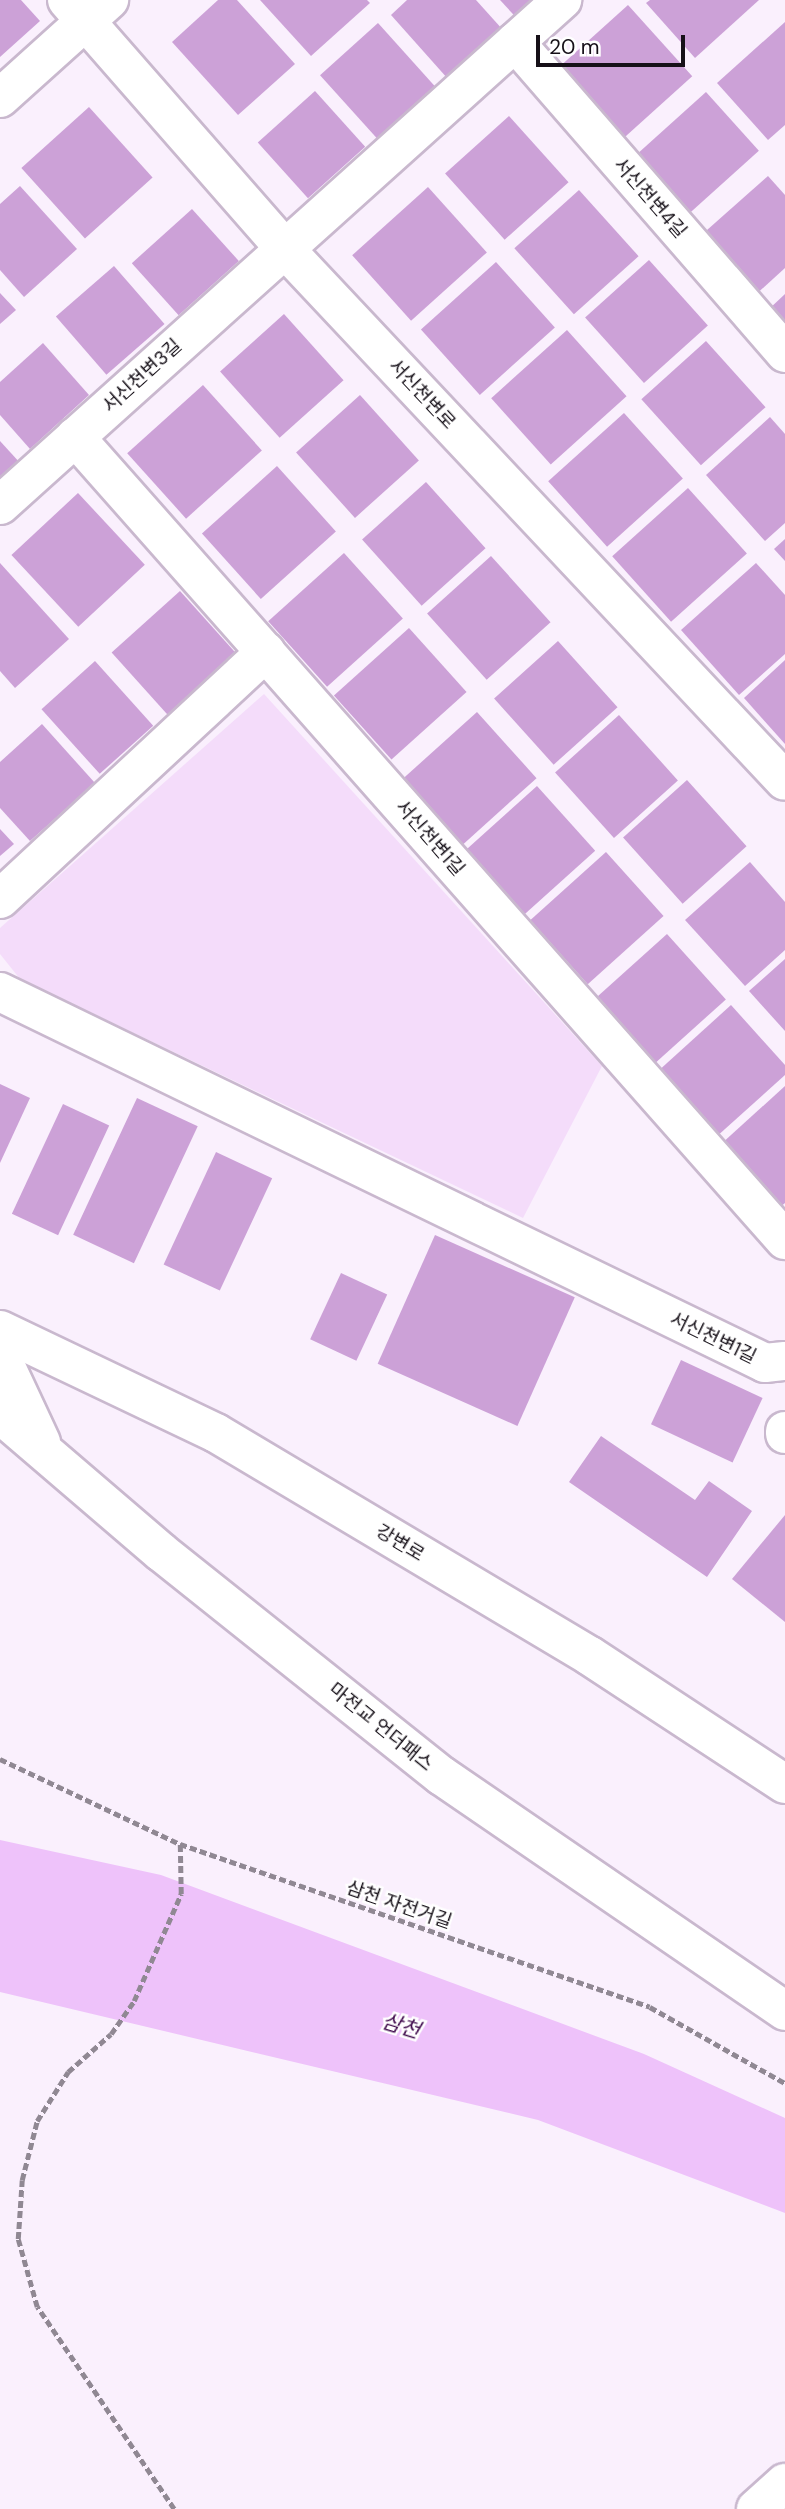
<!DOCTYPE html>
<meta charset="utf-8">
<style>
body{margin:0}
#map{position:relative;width:785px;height:2509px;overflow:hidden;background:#faf0fd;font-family:"DM Sans","Noto Sans KR",sans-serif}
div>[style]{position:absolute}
.green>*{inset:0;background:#f4dcfa}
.water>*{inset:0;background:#eec2fa}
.building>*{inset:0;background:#cca1d7;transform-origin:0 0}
.path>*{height:4.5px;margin-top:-2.25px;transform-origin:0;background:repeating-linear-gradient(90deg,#908893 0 7px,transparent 0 10.5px)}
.roads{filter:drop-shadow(2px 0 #c9b8ce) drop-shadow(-2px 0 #c9b8ce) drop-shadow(0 2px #c9b8ce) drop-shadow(0 -2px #c9b8ce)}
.minor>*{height:38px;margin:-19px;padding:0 19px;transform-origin:19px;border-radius:19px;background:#fff}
.tertiary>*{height:38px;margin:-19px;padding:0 19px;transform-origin:19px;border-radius:19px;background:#fff}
span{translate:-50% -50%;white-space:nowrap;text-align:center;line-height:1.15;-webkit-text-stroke:5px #fff;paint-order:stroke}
.street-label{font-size:19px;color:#161018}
.water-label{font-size:21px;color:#410c4e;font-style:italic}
.scale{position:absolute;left:536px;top:35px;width:149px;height:32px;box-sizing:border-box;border:4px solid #161018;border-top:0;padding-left:9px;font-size:21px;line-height:24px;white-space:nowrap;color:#161018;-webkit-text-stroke:5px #fff;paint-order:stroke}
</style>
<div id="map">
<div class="green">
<div style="clip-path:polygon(264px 694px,602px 1066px,523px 1218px,20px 979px,0 954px,0 928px)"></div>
</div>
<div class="water">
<div style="clip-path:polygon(0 1840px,161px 1875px,644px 2054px,785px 2118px,785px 2213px,538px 2120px,0 1992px)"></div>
</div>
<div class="building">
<div style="clip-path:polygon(0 0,21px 0,40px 21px,0 57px)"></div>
<div style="clip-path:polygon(218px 0,237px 0,295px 64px,238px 115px,172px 42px)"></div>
<div style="clip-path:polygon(260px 0,367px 0,370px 3px,311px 56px)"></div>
<div style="clip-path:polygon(407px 0,476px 0,503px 30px,448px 79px,391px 15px)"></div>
<div style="clip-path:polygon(500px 0,551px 0,523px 25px)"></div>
<div style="clip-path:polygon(650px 0,759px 0,695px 58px,646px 3px)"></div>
<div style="left:628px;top:5px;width:96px;height:94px;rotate:48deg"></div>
<div style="clip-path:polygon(785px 22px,785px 125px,768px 140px,717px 83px)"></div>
<div style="left:378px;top:23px;width:89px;height:78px;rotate:48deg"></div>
<div style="left:315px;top:91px;width:75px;height:77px;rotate:48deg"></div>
<div style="left:706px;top:92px;width:79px;height:93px;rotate:48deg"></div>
<div style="left:89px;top:107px;width:95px;height:91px;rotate:48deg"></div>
<div style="left:509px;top:116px;width:89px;height:86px;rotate:48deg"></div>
<div style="clip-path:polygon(768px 176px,785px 195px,785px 268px,752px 298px,698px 238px)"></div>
<div style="clip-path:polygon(20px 186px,77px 249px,24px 297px,0 270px,0 204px)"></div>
<div style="left:428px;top:187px;width:88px;height:102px;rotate:48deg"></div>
<div style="left:579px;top:190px;width:89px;height:87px;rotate:48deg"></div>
<div style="left:192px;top:209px;width:70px;height:81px;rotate:48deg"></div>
<div style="left:649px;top:260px;width:88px;height:86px;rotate:48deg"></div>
<div style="left:496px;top:262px;width:88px;height:101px;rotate:48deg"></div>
<div style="left:114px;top:266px;width:77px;height:77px;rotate:49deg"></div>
<div style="clip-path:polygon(0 293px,16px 310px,0 324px)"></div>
<div style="clip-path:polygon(785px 294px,785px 329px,768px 310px)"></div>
<div style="left:284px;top:314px;width:89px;height:86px;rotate:48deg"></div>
<div style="left:567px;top:330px;width:89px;height:102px;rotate:48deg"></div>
<div style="left:706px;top:341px;width:89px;height:87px;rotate:48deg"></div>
<div style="clip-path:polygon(43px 343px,89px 395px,30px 449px,0 415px,0 382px)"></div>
<div style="left:203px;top:385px;width:88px;height:102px;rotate:48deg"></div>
<div style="left:360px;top:395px;width:88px;height:86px;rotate:48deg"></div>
<div style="left:624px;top:413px;width:88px;height:102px;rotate:48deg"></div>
<div style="clip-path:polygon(770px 417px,785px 434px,785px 523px,765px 541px,706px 475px)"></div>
<div style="clip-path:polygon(0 441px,21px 464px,0 482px)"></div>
<div style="left:277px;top:466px;width:88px;height:101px;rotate:48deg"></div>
<div style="left:426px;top:482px;width:89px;height:86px;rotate:48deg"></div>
<div style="left:688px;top:488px;width:88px;height:102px;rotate:48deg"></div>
<div style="left:78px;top:493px;width:98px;height:91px;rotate:47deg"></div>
<div style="clip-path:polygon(785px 539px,785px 561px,774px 549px)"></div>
<div style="left:344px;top:553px;width:88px;height:102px;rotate:48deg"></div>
<div style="left:491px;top:556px;width:89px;height:86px;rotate:48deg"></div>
<div style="clip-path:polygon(0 563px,69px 639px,15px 688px,0 671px)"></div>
<div style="clip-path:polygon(756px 563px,785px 595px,785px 654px,739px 695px,681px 630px)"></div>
<div style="left:180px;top:591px;width:84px;height:92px;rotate:48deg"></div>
<div style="left:409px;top:628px;width:86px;height:101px;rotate:48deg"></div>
<div style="left:558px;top:641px;width:89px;height:86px;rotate:48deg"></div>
<div style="clip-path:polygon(785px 660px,785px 744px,744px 698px)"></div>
<div style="left:95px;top:661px;width:87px;height:72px;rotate:48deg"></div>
<div style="left:477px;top:712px;width:89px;height:102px;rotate:48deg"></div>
<div style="left:619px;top:715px;width:88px;height:86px;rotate:48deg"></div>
<div style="clip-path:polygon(42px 724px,95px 783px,30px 841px,0 808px,0 762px)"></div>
<div style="left:687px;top:780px;width:89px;height:86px;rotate:48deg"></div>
<div style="left:537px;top:786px;width:87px;height:101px;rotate:48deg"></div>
<div style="clip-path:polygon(0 829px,14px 844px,0 856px)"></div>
<div style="left:606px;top:852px;width:86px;height:102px;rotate:48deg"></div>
<div style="clip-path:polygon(750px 862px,785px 902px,785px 950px,745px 986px,685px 920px)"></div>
<div style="left:667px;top:934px;width:88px;height:101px;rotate:48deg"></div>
<div style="clip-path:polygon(785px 959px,785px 1031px,749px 991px)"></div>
<div style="clip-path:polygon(731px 1005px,785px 1065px,785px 1075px,715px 1138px,656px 1073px)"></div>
<div style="clip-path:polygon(0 1084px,30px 1098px,0 1163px)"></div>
<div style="clip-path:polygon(785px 1086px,785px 1203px,778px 1209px,720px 1145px)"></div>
<div style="left:137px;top:1098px;width:67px;height:151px;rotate:25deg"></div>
<div style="left:63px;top:1104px;width:51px;height:121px;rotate:25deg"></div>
<div style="left:216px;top:1152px;width:62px;height:124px;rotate:25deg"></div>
<div style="left:435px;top:1235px;width:153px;height:141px;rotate:24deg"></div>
<div style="left:341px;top:1273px;width:51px;height:73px;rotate:25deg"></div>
<div style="left:681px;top:1360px;width:90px;height:71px;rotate:25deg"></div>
<div style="clip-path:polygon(601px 1436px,695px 1500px,709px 1481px,752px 1511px,707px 1577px,569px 1482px)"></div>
<div style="clip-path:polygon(785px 1515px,785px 1622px,732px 1579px)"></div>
</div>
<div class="path">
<div style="left:0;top:1759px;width:199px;rotate:25.3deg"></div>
<div style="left:180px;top:1844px;width:497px;rotate:19.1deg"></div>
<div style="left:650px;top:2007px;width:155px;rotate:29.4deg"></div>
<div style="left:174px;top:2509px;width:244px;rotate:-124.1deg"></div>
<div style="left:37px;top:2307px;width:71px;rotate:-105.6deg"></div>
<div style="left:18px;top:2239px;width:59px;rotate:-86.1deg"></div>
<div style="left:22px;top:2180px;width:61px;rotate:-75.7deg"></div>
<div style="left:37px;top:2121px;width:58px;rotate:-57.7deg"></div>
<div style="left:68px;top:2072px;width:57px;rotate:-41.5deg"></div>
<div style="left:111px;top:2034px;width:40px;rotate:-55.1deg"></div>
<div style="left:134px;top:2001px;width:117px;rotate:-66.3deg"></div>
<div style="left:181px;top:1894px;width:50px;rotate:-91.1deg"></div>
</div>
<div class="roads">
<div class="minor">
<div style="left:67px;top:0;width:330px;rotate:48.8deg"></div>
<div style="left:284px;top:248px;width:731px;rotate:46.77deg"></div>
<div style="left:515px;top:42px;width:412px;rotate:49deg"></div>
<div style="left:0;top:98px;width:147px;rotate:-42deg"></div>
<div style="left:75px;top:437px;width:1072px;rotate:48.52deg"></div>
<div style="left:0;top:505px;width:756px;rotate:-41.94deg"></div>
<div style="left:0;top:899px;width:363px;rotate:-42.9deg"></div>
<div style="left:0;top:992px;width:850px;rotate:25.87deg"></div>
<div style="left:765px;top:1363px;width:20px;rotate:-6deg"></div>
<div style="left:785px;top:1431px;width:3px;rotate:90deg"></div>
</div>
<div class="tertiary">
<div style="left:0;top:1330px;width:239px;rotate:25.5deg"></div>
<div style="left:216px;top:1433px;width:435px;rotate:30.8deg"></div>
<div style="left:590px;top:1656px;width:233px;rotate:33.3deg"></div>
<div style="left:0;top:1354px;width:97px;rotate:65deg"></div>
<div style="left:0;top:1414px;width:212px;rotate:40.6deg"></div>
<div style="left:161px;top:1552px;width:359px;rotate:38.6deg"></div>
<div style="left:442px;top:1776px;width:416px;rotate:34.4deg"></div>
<div style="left:756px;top:2509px;width:39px;rotate:-42deg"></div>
</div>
</div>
<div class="street-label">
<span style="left:650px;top:198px;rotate:49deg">서신천변4길</span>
<span style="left:142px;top:376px;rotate:-42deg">서신천변3길</span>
<span style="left:422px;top:394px;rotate:47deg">서신천변로</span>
<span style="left:430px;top:838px;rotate:49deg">서신천변1길</span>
<span style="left:713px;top:1338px;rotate:26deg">서신천변1길</span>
<span style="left:400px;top:1543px;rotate:31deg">강변로</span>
<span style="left:381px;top:1727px;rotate:39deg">마전교 언더패스</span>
<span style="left:399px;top:1905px;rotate:19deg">삼천 자전거길</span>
</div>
<div class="water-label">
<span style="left:401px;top:2026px;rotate:17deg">삼천</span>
</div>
<div class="scale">20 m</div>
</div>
